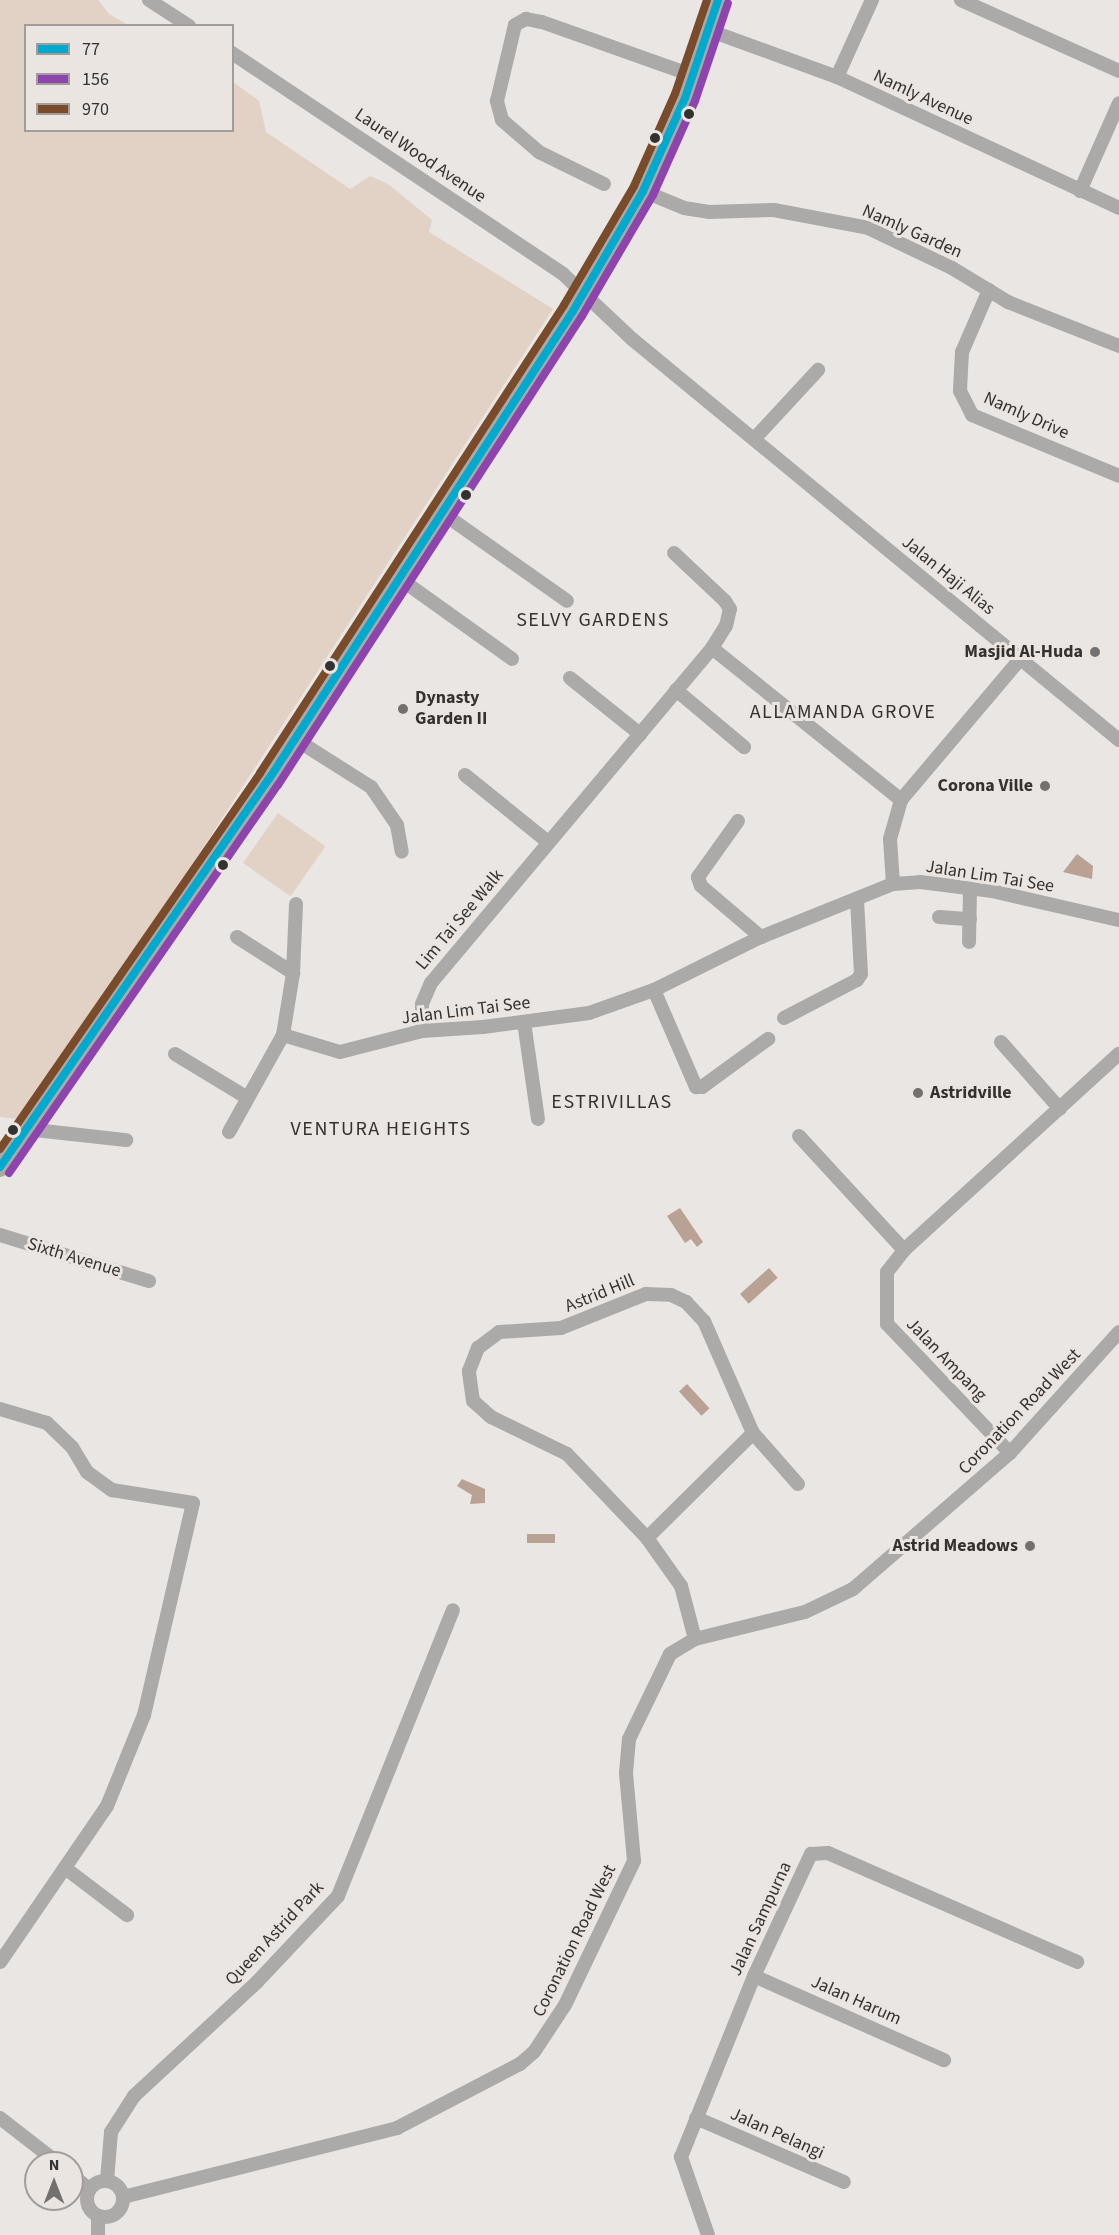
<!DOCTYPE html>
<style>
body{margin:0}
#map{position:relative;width:1119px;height:2235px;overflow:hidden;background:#e9e6e3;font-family:"Source Sans 3",sans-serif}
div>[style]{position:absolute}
.green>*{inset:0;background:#e2d1c5;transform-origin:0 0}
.water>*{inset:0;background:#b9a294;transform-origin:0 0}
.street>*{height:14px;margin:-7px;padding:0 7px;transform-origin:7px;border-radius:7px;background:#abaaa8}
.street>.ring{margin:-7px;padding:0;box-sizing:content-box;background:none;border:14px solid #abaaa8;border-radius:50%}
.secondary>*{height:20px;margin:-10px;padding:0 10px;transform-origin:10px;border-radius:10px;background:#aaa9a7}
.bus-1>*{height:8px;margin:-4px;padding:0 4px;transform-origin:4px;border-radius:4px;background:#00a9ce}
.bus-2>*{height:8px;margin:-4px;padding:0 4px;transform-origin:4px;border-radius:4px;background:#8e44ad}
.bus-3>*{height:8px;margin:-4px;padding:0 4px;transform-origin:4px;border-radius:4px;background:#7a4b2a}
.dots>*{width:16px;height:16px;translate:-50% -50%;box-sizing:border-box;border:3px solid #ebe5e1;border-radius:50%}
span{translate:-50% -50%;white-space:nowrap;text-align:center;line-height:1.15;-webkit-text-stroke:6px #ebe5e1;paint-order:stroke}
.street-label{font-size:18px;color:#343230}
.poi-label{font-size:18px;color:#343230;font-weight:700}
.right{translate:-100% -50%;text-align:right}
.left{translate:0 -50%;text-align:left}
.neighbourhood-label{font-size:20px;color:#343230;letter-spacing:1.5px}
.legend{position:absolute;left:24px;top:24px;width:210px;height:108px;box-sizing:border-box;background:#ebe5e1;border:2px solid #a29d9a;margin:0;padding:8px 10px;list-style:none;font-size:18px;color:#343230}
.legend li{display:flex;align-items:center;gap:12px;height:30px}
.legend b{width:30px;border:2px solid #a29d9a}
.north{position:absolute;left:24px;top:2151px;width:60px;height:60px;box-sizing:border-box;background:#ebe5e1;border:2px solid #a29d9a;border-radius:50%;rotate:0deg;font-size:16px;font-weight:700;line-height:24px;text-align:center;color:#343230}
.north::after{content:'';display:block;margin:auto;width:21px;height:27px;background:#73716f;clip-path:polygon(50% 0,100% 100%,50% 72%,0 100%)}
</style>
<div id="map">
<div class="green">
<div style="clip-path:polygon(0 0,98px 0,109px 14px,128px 25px,26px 26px,26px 130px,232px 130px,233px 82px,259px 101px,266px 132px,350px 189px,370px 176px,388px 184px,432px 220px,429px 232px,553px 309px,26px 1120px,0 1117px)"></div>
<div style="left:278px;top:813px;width:58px;height:61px;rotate:35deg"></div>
</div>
<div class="water">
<div style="clip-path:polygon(1077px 854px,1093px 866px,1092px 879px,1063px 872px)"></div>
<div style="clip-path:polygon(680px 1208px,703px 1242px,697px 1247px,691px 1239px,685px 1243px,667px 1216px)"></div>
<div style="left:769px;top:1268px;width:13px;height:39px;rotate:48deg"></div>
<div style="left:687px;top:1384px;width:33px;height:11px;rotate:47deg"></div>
<div style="clip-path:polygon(462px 1479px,485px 1489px,485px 1503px,470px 1504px,472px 1495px,457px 1486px)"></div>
<div style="left:555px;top:1534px;width:9px;height:28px;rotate:90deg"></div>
</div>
<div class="street">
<div style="left:149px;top:0;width:48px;rotate:33deg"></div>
<div style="left:961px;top:0;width:173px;rotate:24.2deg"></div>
<div style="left:708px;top:30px;width:137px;rotate:20deg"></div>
<div style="left:837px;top:77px;width:311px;rotate:24.9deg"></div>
<div style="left:232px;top:53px;width:398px;rotate:33.7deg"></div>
<div style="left:563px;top:274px;width:95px;rotate:43.3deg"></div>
<div style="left:632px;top:339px;width:631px;rotate:39.47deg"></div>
<div style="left:837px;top:77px;width:85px;rotate:-65.6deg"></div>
<div style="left:604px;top:184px;width:72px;rotate:-153.8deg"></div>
<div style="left:539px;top:152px;width:49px;rotate:-139.1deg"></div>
<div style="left:502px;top:120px;width:20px;rotate:-105deg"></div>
<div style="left:497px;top:101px;width:78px;rotate:-76.7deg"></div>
<div style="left:515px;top:25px;width:13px;rotate:-29deg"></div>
<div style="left:526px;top:19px;width:16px;rotate:11deg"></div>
<div style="left:542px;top:22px;width:159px;rotate:19.5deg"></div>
<div style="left:643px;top:191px;width:44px;rotate:22.5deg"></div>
<div style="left:684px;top:208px;width:25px;rotate:9deg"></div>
<div style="left:709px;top:212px;width:65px;rotate:-1.8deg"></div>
<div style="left:774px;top:210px;width:96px;rotate:10.8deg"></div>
<div style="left:868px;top:228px;width:93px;rotate:25.5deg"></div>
<div style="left:952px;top:268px;width:66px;rotate:31.3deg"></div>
<div style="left:1008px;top:302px;width:119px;rotate:21.6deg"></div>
<div style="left:1080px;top:191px;width:96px;rotate:-66.1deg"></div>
<div style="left:989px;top:290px;width:68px;rotate:113.5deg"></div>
<div style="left:962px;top:352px;width:39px;rotate:93deg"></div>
<div style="left:960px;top:391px;width:27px;rotate:63deg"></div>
<div style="left:972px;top:415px;width:159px;rotate:22.5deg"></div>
<div style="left:755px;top:438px;width:93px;rotate:-47.2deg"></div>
<div style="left:441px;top:512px;width:154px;rotate:35.2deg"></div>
<div style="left:399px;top:578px;width:139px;rotate:35.6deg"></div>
<div style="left:712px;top:648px;width:243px;rotate:38.8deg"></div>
<div style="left:570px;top:678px;width:90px;rotate:38.7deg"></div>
<div style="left:676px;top:690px;width:89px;rotate:40deg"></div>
<div style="left:295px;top:739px;width:90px;rotate:32.3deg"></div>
<div style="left:371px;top:787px;width:46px;rotate:55.6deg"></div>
<div style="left:397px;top:825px;width:27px;rotate:80deg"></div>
<div style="left:465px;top:775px;width:107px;rotate:38.9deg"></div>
<div style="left:738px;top:821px;width:69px;rotate:125.5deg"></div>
<div style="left:698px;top:877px;width:9px;rotate:72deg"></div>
<div style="left:701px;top:886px;width:79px;rotate:40.4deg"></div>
<div style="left:893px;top:884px;width:45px;rotate:-93.8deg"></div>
<div style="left:890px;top:839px;width:41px;rotate:-74.2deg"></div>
<div style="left:901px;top:800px;width:185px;rotate:-49.8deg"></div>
<div style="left:939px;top:917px;width:31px;rotate:4deg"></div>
<div style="left:237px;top:937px;width:67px;rotate:32.7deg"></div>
<div style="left:969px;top:942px;width:54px;rotate:-88.9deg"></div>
<div style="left:654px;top:990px;width:106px;rotate:66.6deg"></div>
<div style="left:696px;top:1087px;width:6px"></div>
<div style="left:702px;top:1087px;width:82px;rotate:-36deg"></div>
<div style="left:784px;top:1018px;width:82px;rotate:-27.5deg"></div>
<div style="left:857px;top:980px;width:7px;rotate:-56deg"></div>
<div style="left:861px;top:974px;width:75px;rotate:-93.1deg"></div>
<div style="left:524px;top:1022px;width:98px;rotate:81.8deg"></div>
<div style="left:422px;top:1031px;width:27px;rotate:-90deg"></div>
<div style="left:422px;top:1004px;width:23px;rotate:-67deg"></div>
<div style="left:431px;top:983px;width:437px;rotate:-50deg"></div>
<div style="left:712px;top:648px;width:26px;rotate:-58deg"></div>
<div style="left:726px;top:626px;width:17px;rotate:-77deg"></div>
<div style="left:730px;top:609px;width:9px;rotate:-122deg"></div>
<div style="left:725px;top:601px;width:70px;rotate:-136.7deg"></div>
<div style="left:283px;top:1035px;width:59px;rotate:16.6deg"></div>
<div style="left:340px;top:1052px;width:85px;rotate:-14.4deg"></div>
<div style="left:422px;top:1031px;width:61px;rotate:-3.8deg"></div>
<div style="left:483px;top:1027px;width:107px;rotate:-7.5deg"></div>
<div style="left:589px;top:1013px;width:69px;rotate:-19.5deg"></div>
<div style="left:654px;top:990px;width:119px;rotate:-26.4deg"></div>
<div style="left:761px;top:937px;width:142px;rotate:-21.9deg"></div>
<div style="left:893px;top:884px;width:27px;rotate:-4deg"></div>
<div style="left:920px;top:882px;width:73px;rotate:7.1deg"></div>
<div style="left:992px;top:891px;width:130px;rotate:12.9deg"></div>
<div style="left:1001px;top:1042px;width:89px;rotate:48.6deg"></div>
<div style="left:175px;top:1054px;width:83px;rotate:31.2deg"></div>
<div style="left:26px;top:1129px;width:101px;rotate:6.3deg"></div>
<div style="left:229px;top:1132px;width:111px;rotate:-60.9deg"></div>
<div style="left:283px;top:1035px;width:63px;rotate:-80.8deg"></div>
<div style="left:293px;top:973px;width:69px;rotate:-87.5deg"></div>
<div style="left:799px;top:1136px;width:155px;rotate:47.4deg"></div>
<div style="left:0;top:1235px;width:156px;rotate:17.2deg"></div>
<div style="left:0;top:1409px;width:49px;rotate:16.6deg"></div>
<div style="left:47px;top:1423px;width:35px;rotate:44deg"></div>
<div style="left:72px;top:1447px;width:29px;rotate:59deg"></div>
<div style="left:87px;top:1472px;width:31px;rotate:36deg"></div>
<div style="left:112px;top:1490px;width:82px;rotate:9.1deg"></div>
<div style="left:193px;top:1503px;width:218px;rotate:103deg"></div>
<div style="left:144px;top:1715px;width:98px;rotate:112.1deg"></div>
<div style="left:107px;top:1806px;width:189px;rotate:124.4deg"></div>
<div style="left:1010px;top:1453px;width:178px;rotate:-133.6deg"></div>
<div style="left:887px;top:1324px;width:52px;rotate:-90deg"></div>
<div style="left:887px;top:1272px;width:28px;rotate:-52deg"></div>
<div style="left:904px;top:1250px;width:291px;rotate:-42.4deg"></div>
<div style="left:647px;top:1538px;width:149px;rotate:-44.7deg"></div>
<div style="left:695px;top:1639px;width:55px;rotate:-104.8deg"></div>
<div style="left:681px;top:1586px;width:59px;rotate:-125.3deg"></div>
<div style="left:647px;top:1538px;width:116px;rotate:-133.6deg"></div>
<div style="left:567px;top:1454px;width:85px;rotate:-154deg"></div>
<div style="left:491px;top:1417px;width:24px;rotate:-138deg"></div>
<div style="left:473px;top:1401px;width:30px;rotate:-98deg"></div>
<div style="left:469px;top:1371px;width:25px;rotate:-69deg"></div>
<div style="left:478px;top:1348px;width:26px;rotate:-37deg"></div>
<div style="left:499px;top:1332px;width:62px;rotate:-3.7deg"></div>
<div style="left:561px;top:1328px;width:92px;rotate:-21.8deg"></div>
<div style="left:646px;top:1294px;width:25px;rotate:2deg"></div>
<div style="left:671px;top:1295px;width:17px;rotate:25deg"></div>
<div style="left:686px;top:1302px;width:26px;rotate:47deg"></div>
<div style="left:704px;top:1321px;width:122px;rotate:66.4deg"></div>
<div style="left:753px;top:1433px;width:68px;rotate:48.6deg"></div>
<div style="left:65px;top:1868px;width:78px;rotate:37.2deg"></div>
<div style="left:754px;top:1976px;width:208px;rotate:23.9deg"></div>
<div style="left:0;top:2118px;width:73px;rotate:37.8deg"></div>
<div style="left:696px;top:2118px;width:161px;rotate:23.4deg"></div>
<div style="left:72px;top:2175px;width:22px;rotate:39deg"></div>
<div style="left:107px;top:2180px;width:48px;rotate:-85.2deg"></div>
<div style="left:111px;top:2132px;width:43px;rotate:-57.4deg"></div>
<div style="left:134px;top:2096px;width:168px;rotate:-42.8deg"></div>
<div style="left:257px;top:1982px;width:118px;rotate:-46.7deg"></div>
<div style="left:338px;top:1896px;width:308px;rotate:-68.1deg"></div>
<div class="ring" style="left:87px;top:2181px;width:22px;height:22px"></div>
<div style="left:123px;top:2197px;width:283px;rotate:-14.1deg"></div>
<div style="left:397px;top:2128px;width:139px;rotate:-27.5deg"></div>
<div style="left:520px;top:2064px;width:18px;rotate:-41deg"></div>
<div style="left:534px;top:2052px;width:56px;rotate:-56.6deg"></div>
<div style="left:565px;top:2005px;width:160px;rotate:-64.4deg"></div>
<div style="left:634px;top:1861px;width:88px;rotate:-95.2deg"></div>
<div style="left:626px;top:1773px;width:34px;rotate:-85deg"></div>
<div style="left:629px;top:1739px;width:94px;rotate:-64.2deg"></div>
<div style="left:670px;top:1654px;width:29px;rotate:-31deg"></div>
<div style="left:695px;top:1639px;width:113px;rotate:-13.8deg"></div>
<div style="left:805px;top:1612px;width:53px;rotate:-25.6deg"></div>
<div style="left:853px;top:1589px;width:208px;rotate:-40.9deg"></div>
<div style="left:1010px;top:1453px;width:163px;rotate:-48deg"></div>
<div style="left:98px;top:2216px;width:19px;rotate:90deg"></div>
<div style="left:708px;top:2235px;width:83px;rotate:-109.1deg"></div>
<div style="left:681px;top:2157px;width:195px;rotate:-68deg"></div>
<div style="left:754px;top:1976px;width:135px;rotate:-65deg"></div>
<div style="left:811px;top:1854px;width:17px;rotate:-3deg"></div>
<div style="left:828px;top:1853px;width:272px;rotate:23.6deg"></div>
</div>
<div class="secondary">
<div style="left:0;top:1167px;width:472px;rotate:-55.3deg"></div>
<div style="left:269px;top:779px;width:558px;rotate:-56.99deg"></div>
<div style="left:573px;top:311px;width:139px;rotate:-59.7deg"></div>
<div style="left:643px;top:191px;width:102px;rotate:-65.7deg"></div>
<div style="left:685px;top:98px;width:103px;rotate:-71.4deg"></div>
</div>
<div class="bus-1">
<div style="left:0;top:1167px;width:472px;rotate:-55.3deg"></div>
<div style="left:269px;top:779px;width:558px;rotate:-56.99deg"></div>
<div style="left:573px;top:311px;width:139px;rotate:-59.7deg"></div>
<div style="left:643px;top:191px;width:102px;rotate:-65.7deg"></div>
<div style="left:685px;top:98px;width:103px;rotate:-71.4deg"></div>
</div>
<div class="bus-2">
<div style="left:9px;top:1173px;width:472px;rotate:-55.3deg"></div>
<div style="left:278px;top:785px;width:559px;rotate:-57.05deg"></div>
<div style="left:582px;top:316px;width:140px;rotate:-59.6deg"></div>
<div style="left:653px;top:195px;width:103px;rotate:-65.9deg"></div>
<div style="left:695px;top:101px;width:103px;rotate:-71.4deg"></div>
</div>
<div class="bus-3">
<div style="left:0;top:1149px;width:457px;rotate:-55.3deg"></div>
<div style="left:260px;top:773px;width:558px;rotate:-56.99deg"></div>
<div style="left:564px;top:305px;width:138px;rotate:-59.5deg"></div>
<div style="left:634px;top:186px;width:101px;rotate:-66deg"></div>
<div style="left:675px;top:94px;width:99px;rotate:-71.2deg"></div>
</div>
<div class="dots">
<div style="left:689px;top:114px;background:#343230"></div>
<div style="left:655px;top:138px;background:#343230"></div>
<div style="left:466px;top:495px;background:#343230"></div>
<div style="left:1095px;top:652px;background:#73716f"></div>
<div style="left:330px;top:666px;background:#343230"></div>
<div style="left:403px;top:709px;background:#73716f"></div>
<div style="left:1045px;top:786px;background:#73716f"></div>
<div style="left:223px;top:865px;background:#343230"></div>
<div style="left:918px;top:1093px;background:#73716f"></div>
<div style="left:13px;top:1130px;background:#343230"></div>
<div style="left:1030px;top:1546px;background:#73716f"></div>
</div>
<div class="street-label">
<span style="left:923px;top:98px;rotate:25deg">Namly Avenue</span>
<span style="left:420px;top:156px;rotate:34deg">Laurel Wood Avenue</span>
<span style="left:912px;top:232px;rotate:24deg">Namly Garden</span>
<span style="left:1026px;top:416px;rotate:24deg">Namly Drive</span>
<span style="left:948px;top:576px;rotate:39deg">Jalan Haji Alias</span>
<span style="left:990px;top:877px;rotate:9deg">Jalan Lim Tai See</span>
<span style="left:460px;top:920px;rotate:-50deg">Lim Tai See Walk</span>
<span style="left:466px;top:1011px;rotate:-7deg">Jalan Lim Tai See</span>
<span style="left:74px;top:1258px;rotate:17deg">Sixth Avenue</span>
<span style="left:600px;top:1294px;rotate:-22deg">Astrid Hill</span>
<span style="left:946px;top:1360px;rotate:46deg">Jalan Ampang</span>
<span style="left:1020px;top:1412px;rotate:-46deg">Coronation Road West</span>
<span style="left:761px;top:1919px;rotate:-65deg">Jalan Sampurna</span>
<span style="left:275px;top:1934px;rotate:-47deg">Queen Astrid Park</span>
<span style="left:575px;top:1941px;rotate:-64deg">Coronation Road West</span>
<span style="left:856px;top:2001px;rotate:24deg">Jalan Harum</span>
<span style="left:777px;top:2134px;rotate:24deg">Jalan Pelangi</span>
</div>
<div class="poi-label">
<span class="right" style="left:1083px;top:652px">Masjid Al-Huda</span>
<span class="left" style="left:415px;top:709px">Dynasty<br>Garden II</span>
<span class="right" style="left:1033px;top:786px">Corona Ville</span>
<span class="left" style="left:930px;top:1093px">Astridville</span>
<span class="right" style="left:1018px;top:1546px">Astrid Meadows</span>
</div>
<div class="neighbourhood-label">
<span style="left:593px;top:620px">SELVY GARDENS</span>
<span style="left:843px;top:712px">ALLAMANDA GROVE</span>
<span style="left:612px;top:1102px">ESTRIVILLAS</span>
<span style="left:381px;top:1129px">VENTURA HEIGHTS</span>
</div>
<ul class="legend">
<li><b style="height:8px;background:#00a9ce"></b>77</li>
<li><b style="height:8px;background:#8e44ad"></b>156</li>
<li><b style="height:8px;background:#7a4b2a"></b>970</li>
</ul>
<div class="north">N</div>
</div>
